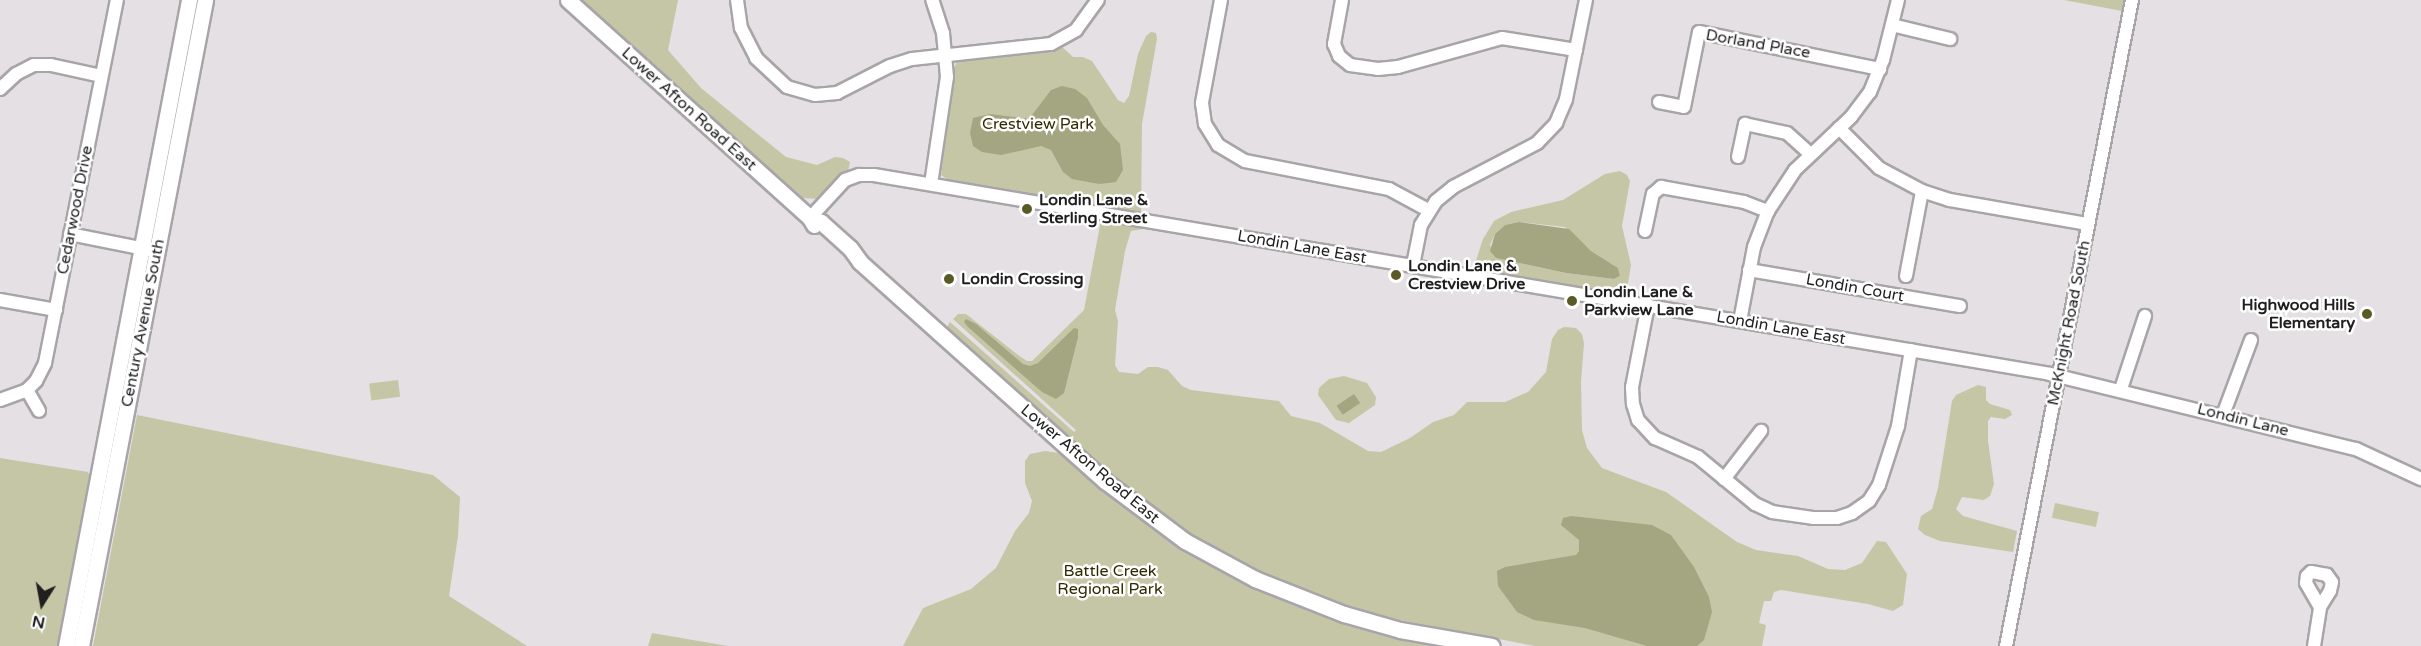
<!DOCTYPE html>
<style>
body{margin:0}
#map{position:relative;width:2421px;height:646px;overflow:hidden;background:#e4e0e4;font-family:"Varela Round",sans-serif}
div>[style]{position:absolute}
.green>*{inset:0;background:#c5c6a6;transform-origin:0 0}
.water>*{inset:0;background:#a4a581;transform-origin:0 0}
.roads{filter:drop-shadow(2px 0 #a8a4a8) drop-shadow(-2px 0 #a8a4a8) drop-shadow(0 2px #a8a4a8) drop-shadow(0 -2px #a8a4a8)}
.minor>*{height:12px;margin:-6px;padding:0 6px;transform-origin:6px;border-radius:6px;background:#fff}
.major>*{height:15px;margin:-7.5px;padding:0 7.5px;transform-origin:7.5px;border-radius:7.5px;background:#fff}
.dots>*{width:16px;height:16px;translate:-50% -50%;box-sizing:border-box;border:3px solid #fff;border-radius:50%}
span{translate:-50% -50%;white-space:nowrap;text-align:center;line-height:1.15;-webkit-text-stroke:5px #fff;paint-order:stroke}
.street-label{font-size:16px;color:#201f20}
.park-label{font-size:16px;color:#2d2c00}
.poi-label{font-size:16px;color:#201f20;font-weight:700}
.left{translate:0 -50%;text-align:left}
.right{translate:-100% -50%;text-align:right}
.north{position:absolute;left:12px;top:574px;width:60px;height:60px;-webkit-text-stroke:4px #fff;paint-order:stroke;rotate:191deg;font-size:16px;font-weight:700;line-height:24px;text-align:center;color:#201f20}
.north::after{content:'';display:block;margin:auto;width:21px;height:27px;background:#201f20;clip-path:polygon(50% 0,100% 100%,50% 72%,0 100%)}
</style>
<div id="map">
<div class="green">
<div style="clip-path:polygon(579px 0,678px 0,668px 50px,701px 88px,786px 157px,817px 165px,835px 157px,843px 158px,850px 162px,848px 172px,818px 199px,803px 198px)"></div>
<div style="clip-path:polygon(2064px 0,2124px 0,2122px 11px)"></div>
<div style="clip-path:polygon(1151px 32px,1156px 33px,1157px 39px,1142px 124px,1141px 214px,951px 182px,941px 175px,954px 68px,957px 62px,964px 59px,1045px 51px,1061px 46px,1073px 57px,1083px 57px,1092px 61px,1118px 100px,1124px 103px,1129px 96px,1138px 54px,1146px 36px)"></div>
<div style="clip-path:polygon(evenodd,1620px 171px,1627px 175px,1630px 181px,1622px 226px,1631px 265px,1626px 295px,1473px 270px,1483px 239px,1494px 221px,1511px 212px,1563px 200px,1605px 174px,1620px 171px,1519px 222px,1565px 227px,1591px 251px,1618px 268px,1620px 276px,1614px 279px,1566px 273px,1496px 258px,1490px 245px,1495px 234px,1505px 225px,1519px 222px)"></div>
<div style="clip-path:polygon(1101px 220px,1149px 228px,1131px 231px,1125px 251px,1115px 310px,1118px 321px,1115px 365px,1119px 372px,1138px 374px,1148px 367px,1158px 367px,1168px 370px,1182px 386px,1191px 390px,1279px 401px,1291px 416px,1320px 423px,1368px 451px,1381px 452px,1410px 438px,1433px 422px,1454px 415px,1467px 402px,1505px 402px,1528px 392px,1546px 372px,1552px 339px,1558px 330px,1564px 327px,1576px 328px,1582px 334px,1584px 343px,1581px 382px,1582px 430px,1587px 448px,1602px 468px,1666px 492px,1737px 542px,1756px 550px,1798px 556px,1828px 569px,1845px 570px,1862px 563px,1877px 541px,1886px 542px,1907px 574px,1903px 605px,1893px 611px,1868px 604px,1781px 590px,1774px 592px,1771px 601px,1764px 601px,1759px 623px,1766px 625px,1762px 646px,1535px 646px,1368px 614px,1264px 575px,1177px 526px,1113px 478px,946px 329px,950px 322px,1074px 432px,1076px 430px,953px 319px,958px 314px,966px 314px,1018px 355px,1027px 361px,1032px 361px,1084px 310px)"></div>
<div style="clip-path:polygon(1344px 376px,1367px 383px,1376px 397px,1375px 405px,1349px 423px,1336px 420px,1318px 395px,1319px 388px,1329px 379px)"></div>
<div style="left:398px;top:380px;width:17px;height:29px;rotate:83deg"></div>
<div style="clip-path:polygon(1978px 385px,1986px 387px,1986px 400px,1990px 404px,2010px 410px,2012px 415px,2005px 419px,1991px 417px,1988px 421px,1988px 441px,1994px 484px,1990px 496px,1984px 500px,1962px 497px,1956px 509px,1963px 516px,2017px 531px,2013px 552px,1940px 541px,1925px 535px,1918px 529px,1921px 516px,1932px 509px,1938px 488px,1952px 401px,1956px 395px)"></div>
<div style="clip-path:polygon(137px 415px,433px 475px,460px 497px,458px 536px,449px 596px,527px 646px,93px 646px)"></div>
<div style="clip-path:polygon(1045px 451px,1059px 453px,1149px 526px,1204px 561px,1267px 594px,1332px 619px,1390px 635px,1450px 646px,903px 646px,923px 608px,971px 589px,996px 568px,1015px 531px,1029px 513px,1032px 501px,1025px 483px,1025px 461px,1030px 454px)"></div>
<div style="clip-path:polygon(0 458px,88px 472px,90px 477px,91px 472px,94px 473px,61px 646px,0 646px)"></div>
<div style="left:2055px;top:503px;width:45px;height:15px;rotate:12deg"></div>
<div style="clip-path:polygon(652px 633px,728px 646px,648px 646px)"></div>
</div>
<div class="water">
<div style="clip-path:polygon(1062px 86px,1075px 89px,1087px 98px,1103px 125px,1120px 144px,1123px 170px,1116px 182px,1099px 184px,1072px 179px,1063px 172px,1051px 150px,1041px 146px,1001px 155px,982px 152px,973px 146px,970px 133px,973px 118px,990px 114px,1029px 119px,1051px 90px)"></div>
<div style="clip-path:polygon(1519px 222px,1569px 229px,1591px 251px,1618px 268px,1620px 276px,1614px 279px,1566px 273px,1496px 258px,1490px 251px,1495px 234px,1505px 225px)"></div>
<div style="clip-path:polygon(966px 319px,976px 324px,1023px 364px,1030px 366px,1038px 363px,1074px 328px,1078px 329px,1078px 337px,1064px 393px,1056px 399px,1042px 392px,968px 327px,964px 322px)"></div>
<div style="left:1354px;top:394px;width:11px;height:21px;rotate:56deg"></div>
<div style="clip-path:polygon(1571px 516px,1652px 525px,1671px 535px,1694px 567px,1709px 597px,1712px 612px,1704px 640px,1697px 646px,1647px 646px,1585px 628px,1534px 620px,1517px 612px,1498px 586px,1497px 571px,1505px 567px,1576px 555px,1579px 551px,1579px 540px,1561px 525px,1563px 518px)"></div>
</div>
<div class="roads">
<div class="minor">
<div style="left:737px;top:0;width:28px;rotate:82deg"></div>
<div style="left:741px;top:28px;width:34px;rotate:63deg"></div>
<div style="left:756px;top:58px;width:42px;rotate:43.1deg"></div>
<div style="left:787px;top:87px;width:29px;rotate:16deg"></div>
<div style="left:815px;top:95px;width:22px;rotate:-5deg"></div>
<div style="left:837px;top:93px;width:59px;rotate:-27deg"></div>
<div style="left:890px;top:66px;width:23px;rotate:-18deg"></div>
<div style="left:912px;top:59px;width:140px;rotate:-6.2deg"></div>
<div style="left:1051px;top:44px;width:29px;rotate:-29deg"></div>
<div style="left:1076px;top:30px;width:37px;rotate:-54deg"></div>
<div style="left:1221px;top:0;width:105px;rotate:100.5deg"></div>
<div style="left:1202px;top:103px;width:21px;rotate:82deg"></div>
<div style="left:1205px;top:124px;width:25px;rotate:58deg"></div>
<div style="left:1218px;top:145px;width:31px;rotate:31deg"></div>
<div style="left:1245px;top:161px;width:147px;rotate:11deg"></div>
<div style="left:1389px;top:189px;width:44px;rotate:28.3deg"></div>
<div style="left:1342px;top:0;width:45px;rotate:100.3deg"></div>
<div style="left:1334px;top:44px;width:13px;rotate:67deg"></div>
<div style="left:1339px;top:56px;width:14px;rotate:39deg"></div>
<div style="left:1350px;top:65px;width:28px;rotate:8deg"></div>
<div style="left:1378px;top:69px;width:20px;rotate:-6deg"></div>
<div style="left:1398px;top:67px;width:108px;rotate:-15.6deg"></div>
<div style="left:1502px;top:38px;width:75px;rotate:9.2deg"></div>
<div style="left:1892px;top:25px;width:60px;rotate:13.6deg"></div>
<div style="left:0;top:89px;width:22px;rotate:-43deg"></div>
<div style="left:16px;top:74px;width:20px;rotate:-27deg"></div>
<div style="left:34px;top:65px;width:17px"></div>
<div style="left:51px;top:65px;width:51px;rotate:12.4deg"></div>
<div style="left:1659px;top:102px;width:25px;rotate:11deg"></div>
<div style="left:1684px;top:107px;width:76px;rotate:-78.7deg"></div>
<div style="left:1699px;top:32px;width:185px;rotate:11.6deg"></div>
<div style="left:1839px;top:128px;width:57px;rotate:45deg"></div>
<div style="left:1879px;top:168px;width:49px;rotate:28.1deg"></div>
<div style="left:1922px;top:191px;width:29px;rotate:18deg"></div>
<div style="left:1950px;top:200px;width:140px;rotate:9.9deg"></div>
<div style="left:1738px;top:157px;width:34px;rotate:-78deg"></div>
<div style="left:1745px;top:124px;width:43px;rotate:12.1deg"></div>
<div style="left:1787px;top:133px;width:31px;rotate:42deg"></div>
<div style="left:931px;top:184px;width:108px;rotate:-81.5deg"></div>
<div style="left:947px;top:77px;width:44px;rotate:-95.2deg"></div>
<div style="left:943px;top:33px;width:35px;rotate:-108deg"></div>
<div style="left:810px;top:218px;width:52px;rotate:-47.4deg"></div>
<div style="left:845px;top:180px;width:15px;rotate:-20deg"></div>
<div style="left:859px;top:175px;width:15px"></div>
<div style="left:874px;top:175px;width:1193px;rotate:9.6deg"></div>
<div style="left:2050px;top:374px;width:315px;rotate:13.8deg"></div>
<div style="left:2356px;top:449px;width:72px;rotate:24.8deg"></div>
<div style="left:1645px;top:231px;width:38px;rotate:-78deg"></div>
<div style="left:1653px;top:194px;width:11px;rotate:-41deg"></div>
<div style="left:1661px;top:187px;width:84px;rotate:10.2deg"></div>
<div style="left:1744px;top:202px;width:26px;rotate:21deg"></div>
<div style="left:70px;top:234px;width:82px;rotate:11.3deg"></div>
<div style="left:1413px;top:265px;width:41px;rotate:-78.7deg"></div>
<div style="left:1421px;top:225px;width:28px;rotate:-58deg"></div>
<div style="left:1436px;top:201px;width:22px;rotate:-39deg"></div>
<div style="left:1453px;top:187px;width:95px;rotate:-27.6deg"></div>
<div style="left:1537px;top:143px;width:28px;rotate:-46deg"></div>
<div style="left:1556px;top:123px;width:26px;rotate:-67deg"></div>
<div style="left:1566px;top:99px;width:101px;rotate:-78.6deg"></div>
<div style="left:1749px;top:270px;width:214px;rotate:9.7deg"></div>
<div style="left:1906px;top:276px;width:86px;rotate:-79.3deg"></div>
<div style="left:0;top:300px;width:57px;rotate:10.1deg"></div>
<div style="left:1648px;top:305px;width:84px;rotate:101deg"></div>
<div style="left:1632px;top:387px;width:17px;rotate:87deg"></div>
<div style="left:1633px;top:404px;width:17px;rotate:73deg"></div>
<div style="left:1638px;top:420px;width:25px;rotate:47deg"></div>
<div style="left:1655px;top:438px;width:47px;rotate:23.8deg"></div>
<div style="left:1698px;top:457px;width:74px;rotate:39.5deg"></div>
<div style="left:1755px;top:504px;width:19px;rotate:25deg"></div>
<div style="left:1772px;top:512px;width:41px;rotate:8.3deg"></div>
<div style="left:1813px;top:518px;width:24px"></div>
<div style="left:1837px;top:518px;width:16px;rotate:-18deg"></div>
<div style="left:1852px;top:513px;width:21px;rotate:-35deg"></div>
<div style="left:1869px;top:501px;width:19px;rotate:-58deg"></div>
<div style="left:1879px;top:485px;width:62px;rotate:-72.1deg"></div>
<div style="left:1898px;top:426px;width:77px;rotate:-80.3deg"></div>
<div style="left:1740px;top:321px;width:75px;rotate:-79.3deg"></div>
<div style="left:1754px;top:247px;width:39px;rotate:-69deg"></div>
<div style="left:1768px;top:211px;width:49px;rotate:-56.6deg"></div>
<div style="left:1795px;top:170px;width:77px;rotate:-43.4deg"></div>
<div style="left:1851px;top:117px;width:31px;rotate:-53deg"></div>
<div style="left:1870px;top:92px;width:35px;rotate:-68deg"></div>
<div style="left:1883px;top:60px;width:62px;rotate:-76deg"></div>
<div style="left:2121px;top:389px;width:77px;rotate:-71.8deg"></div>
<div style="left:27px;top:390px;width:24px;rotate:60deg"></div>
<div style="left:0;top:400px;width:29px;rotate:-20deg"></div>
<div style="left:27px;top:390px;width:13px;rotate:-45deg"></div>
<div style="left:36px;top:381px;width:20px;rotate:-63deg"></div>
<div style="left:45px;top:363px;width:370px;rotate:-78.8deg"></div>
<div style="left:2223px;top:415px;width:80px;rotate:-69.5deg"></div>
<div style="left:1724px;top:479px;width:61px;rotate:-52.4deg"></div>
<div style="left:2006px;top:646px;width:658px;rotate:-78.96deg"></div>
<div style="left:2314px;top:646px;width:39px;rotate:-81deg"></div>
<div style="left:2320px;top:607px;width:19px;rotate:-58deg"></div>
<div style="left:2330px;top:591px;width:9px;rotate:-77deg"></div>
<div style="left:2332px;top:582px;width:9px;rotate:-126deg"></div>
<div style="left:2327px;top:575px;width:16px;rotate:-169deg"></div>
<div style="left:2311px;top:572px;width:6px;rotate:135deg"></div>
<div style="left:2307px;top:576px;width:7px;rotate:98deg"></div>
<div style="left:2306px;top:583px;width:28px;rotate:60deg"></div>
</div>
<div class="major">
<div style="left:568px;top:0;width:326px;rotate:42deg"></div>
<div style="left:810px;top:218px;width:8px;rotate:60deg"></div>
<div style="left:810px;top:218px;width:12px;rotate:20deg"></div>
<div style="left:821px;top:222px;width:39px;rotate:42deg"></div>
<div style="left:850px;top:248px;width:17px;rotate:54deg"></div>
<div style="left:860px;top:262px;width:329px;rotate:41.8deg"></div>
<div style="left:1105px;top:481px;width:100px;rotate:36.9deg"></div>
<div style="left:1185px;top:541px;width:80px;rotate:28.5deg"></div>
<div style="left:1255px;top:579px;width:96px;rotate:21.5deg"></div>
<div style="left:1344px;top:614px;width:58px;rotate:15.9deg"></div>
<div style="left:1400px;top:630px;width:93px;rotate:9.9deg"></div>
<div style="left:66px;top:646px;width:658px;rotate:-79.22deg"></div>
<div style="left:81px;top:646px;width:658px;rotate:-79.13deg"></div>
</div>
</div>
<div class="dots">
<div style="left:1027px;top:209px;background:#5a5a27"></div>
<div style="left:1396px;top:275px;background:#5a5a27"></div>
<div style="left:949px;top:279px;background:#5a5a27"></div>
<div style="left:1572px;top:301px;background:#5a5a27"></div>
<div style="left:2367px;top:314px;background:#5a5a27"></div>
</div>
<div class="street-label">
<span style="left:1758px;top:44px;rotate:10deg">Dorland Place</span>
<span style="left:689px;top:109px;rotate:42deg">Lower Afton Road East</span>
<span style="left:75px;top:210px;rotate:-79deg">Cedarwood Drive</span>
<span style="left:1302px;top:247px;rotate:10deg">Londin Lane East</span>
<span style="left:1855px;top:288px;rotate:10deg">Londin Court</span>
<span style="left:143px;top:323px;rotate:-79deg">Century Avenue South</span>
<span style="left:2069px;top:323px;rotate:-79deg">McKnight Road South</span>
<span style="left:1781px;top:328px;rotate:10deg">Londin Lane East</span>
<span style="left:2243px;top:420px;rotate:14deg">Londin Lane</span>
<span style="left:1090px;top:464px;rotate:40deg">Lower Afton Road East</span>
</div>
<div class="park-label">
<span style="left:1038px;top:124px">Crestview Park</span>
<span style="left:1110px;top:580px">Battle Creek<br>Regional Park</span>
</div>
<div class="poi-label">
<span class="left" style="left:1039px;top:209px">Londin Lane &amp;<br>Sterling Street</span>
<span class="left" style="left:1408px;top:275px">Londin Lane &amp;<br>Crestview Drive</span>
<span class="left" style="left:961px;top:279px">Londin Crossing</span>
<span class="left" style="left:1584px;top:301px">Londin Lane &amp;<br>Parkview Lane</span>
<span class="right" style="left:2355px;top:314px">Highwood Hills<br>Elementary</span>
</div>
<div class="north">N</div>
</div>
